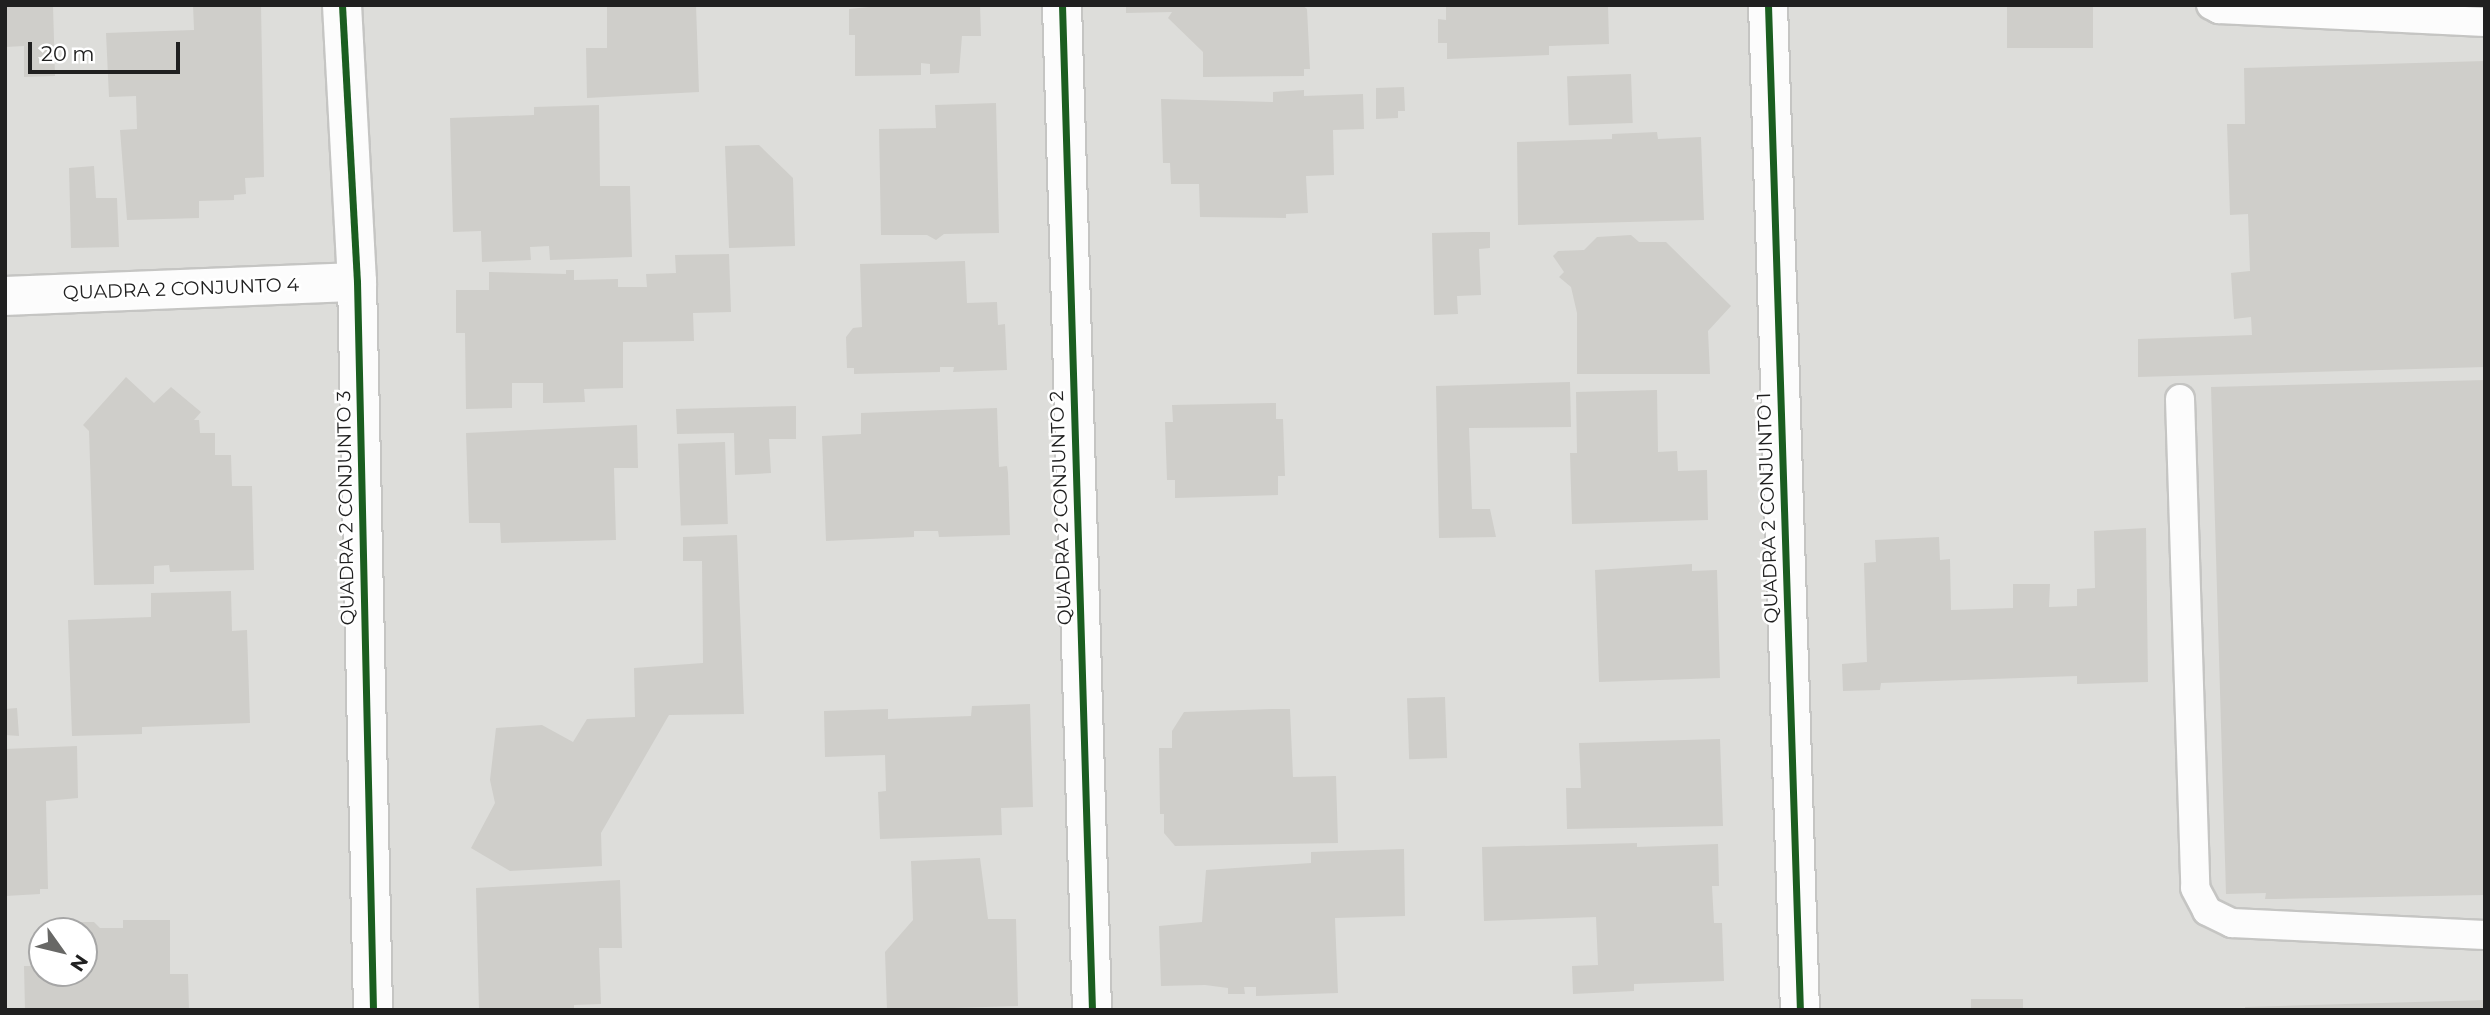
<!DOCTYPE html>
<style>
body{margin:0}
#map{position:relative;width:2490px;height:1015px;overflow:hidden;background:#eeeee9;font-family:Montserrat,sans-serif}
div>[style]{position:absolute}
.residential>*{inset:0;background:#ddddda}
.building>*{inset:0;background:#cfceca;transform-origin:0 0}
.roads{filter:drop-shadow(2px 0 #c5c5c3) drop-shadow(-2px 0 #c5c5c3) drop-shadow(0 2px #c5c5c3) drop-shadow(0 -2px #c5c5c3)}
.lane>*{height:28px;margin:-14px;padding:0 14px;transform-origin:14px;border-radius:14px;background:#fcfcfc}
.street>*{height:38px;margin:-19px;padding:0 19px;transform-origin:19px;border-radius:19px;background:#fcfcfc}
.cycleway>*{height:7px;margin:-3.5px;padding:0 3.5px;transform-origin:3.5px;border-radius:3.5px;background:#1b5e20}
span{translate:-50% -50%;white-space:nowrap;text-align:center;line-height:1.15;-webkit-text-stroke:5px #fff;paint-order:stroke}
.street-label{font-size:19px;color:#202020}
.frame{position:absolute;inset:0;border:7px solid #202020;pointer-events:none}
.north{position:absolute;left:28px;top:917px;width:70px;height:70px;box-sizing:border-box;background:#fff;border:2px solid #a6a6a6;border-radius:50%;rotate:124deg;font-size:19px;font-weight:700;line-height:28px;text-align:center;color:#202020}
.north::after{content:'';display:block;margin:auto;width:24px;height:32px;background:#686866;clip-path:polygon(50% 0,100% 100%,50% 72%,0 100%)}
.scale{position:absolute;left:28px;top:42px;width:152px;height:32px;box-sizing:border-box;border:4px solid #202020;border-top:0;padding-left:9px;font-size:21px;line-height:24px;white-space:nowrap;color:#202020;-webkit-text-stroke:5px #fff;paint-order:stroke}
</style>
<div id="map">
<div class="residential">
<div style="clip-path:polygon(evenodd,5px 5px,2485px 5px,2485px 1010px,5px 1010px,5px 5px,42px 931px,84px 931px,84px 973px,42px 973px,42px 931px)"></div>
</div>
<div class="building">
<div style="clip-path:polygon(5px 5px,53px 5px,55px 76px,24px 77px,24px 46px,5px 47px)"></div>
<div style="clip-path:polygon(193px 5px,261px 5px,264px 177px,245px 178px,246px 194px,234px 195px,234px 200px,199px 201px,199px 218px,127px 220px,120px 130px,137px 129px,136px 96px,109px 97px,106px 33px,194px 30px)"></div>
<div style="clip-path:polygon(607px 5px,696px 5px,699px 92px,587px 98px,586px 48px,607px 48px)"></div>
<div style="clip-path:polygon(889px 5px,980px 5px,981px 36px,962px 36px,959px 73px,930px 74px,930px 64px,921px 63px,921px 75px,855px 76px,855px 35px,849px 35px,849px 9px)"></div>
<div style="clip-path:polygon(1126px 5px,1302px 5px,1307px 9px,1310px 69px,1304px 69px,1304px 76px,1203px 77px,1203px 52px,1168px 18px,1172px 12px,1126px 13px)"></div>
<div style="clip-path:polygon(1446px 5px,1608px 5px,1609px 44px,1549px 46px,1549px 55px,1447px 59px,1447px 43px,1438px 43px,1438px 19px,1446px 20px)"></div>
<div style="left:2007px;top:5px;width:86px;height:43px"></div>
<div style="clip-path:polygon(2485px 61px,2485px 367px,2138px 377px,2138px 339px,2252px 335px,2251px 317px,2234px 319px,2231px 273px,2250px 271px,2248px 214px,2230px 215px,2227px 124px,2245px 124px,2244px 68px)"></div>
<div style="left:1631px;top:74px;width:49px;height:64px;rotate:88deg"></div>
<div style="clip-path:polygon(1404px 87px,1405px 111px,1398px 111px,1398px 118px,1376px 119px,1376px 88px)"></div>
<div style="clip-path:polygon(1304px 90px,1304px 96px,1363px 94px,1364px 129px,1333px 130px,1334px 175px,1306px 176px,1308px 213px,1286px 214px,1286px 218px,1200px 217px,1199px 184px,1171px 184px,1170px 163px,1163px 163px,1161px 99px,1273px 102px,1273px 92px)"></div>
<div style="clip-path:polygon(996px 103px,999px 233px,944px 234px,936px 240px,927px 235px,881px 235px,879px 129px,936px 128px,935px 105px)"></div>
<div style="clip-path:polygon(599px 105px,600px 186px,630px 186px,632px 257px,550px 260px,549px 246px,530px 247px,531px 260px,482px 262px,481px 231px,453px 232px,450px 118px,534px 115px,534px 107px)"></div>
<div style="clip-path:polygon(1657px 132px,1658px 139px,1701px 137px,1704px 220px,1518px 225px,1517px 142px,1612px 139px,1612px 134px)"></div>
<div style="clip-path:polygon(759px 145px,793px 178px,795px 246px,729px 248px,725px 146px)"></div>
<div style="clip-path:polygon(94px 166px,96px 198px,117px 198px,119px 247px,71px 248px,69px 168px)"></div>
<div style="clip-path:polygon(1474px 232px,1490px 232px,1490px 248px,1479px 249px,1481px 295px,1457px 296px,1458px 314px,1434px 315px,1432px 233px)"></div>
<div style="clip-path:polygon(1631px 235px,1639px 242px,1666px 242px,1731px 306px,1708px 331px,1710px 374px,1577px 374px,1577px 313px,1571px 287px,1559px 277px,1564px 272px,1553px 256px,1558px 251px,1584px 250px,1597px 237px)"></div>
<div style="clip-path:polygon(729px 254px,731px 312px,693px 313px,694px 341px,623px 342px,623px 388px,584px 389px,585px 402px,543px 403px,543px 383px,512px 383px,512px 408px,466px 409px,465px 333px,456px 333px,456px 290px,489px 290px,489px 272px,566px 274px,566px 270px,574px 270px,574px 280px,618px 279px,618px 287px,647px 287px,646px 274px,676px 273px,675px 255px)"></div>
<div style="clip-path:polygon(965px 261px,967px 303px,997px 302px,998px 325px,1005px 324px,1007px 370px,953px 372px,954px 367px,940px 367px,940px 372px,854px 374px,854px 368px,847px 368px,846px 337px,853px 328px,862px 327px,860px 264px)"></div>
<div style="clip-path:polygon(126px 377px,154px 403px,171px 387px,201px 412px,194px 420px,199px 420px,200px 433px,215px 433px,215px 455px,231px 455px,232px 486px,252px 486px,254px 570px,170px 572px,169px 565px,154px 566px,154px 584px,94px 585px,89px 431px,83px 425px)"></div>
<div style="clip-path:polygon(2485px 380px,2485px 895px,2275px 899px,2265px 899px,2266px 893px,2226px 894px,2211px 387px)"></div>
<div style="clip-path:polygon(1570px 382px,1571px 427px,1469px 428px,1472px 509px,1490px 509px,1496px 537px,1439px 538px,1436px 386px)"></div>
<div style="clip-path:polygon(1657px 390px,1658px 452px,1677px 451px,1678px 471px,1707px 470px,1708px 520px,1572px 524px,1570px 453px,1577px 453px,1576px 392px)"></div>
<div style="clip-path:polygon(1276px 403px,1276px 419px,1283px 419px,1285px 476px,1278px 476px,1278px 495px,1175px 498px,1175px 480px,1167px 480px,1165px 422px,1173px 422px,1172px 405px)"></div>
<div style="clip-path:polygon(796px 406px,796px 439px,769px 439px,771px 473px,735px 475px,734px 433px,677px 434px,676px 409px)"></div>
<div style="clip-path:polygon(997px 408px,999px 467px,1007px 466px,1008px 473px,1010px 535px,939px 537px,938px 531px,914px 531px,914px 537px,826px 541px,822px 436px,861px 434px,861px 413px)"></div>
<div style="clip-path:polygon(637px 425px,638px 468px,614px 468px,616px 540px,501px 543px,500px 523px,469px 523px,466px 433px)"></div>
<div style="left:725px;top:442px;width:82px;height:47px;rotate:88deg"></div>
<div style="clip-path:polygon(2146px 528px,2148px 682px,2077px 684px,2077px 676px,1881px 683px,1880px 690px,1843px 691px,1842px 664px,1867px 662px,1864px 563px,1876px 562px,1875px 540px,1939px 537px,1940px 560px,1950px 559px,1951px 610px,2013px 608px,2013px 584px,2050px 584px,2049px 607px,2077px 606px,2077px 589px,2095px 588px,2094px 531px)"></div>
<div style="clip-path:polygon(737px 535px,744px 714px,669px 715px,601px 833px,602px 866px,510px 871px,471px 848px,495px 803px,490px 780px,496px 728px,542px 725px,573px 742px,587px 719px,635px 717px,634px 668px,703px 663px,702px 561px,683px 561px,683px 537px)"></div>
<div style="clip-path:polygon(1692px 564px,1692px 571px,1717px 570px,1720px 678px,1599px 682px,1595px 570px)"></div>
<div style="clip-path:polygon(231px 591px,232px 631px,247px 630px,250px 723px,142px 727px,142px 734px,72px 736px,68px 620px,151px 617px,151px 593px)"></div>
<div style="left:1445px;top:697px;width:61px;height:38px;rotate:88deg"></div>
<div style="clip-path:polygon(1030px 704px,1033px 807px,1001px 808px,1002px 835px,880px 839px,878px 792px,886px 791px,885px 755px,825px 757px,824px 711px,888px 709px,888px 719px,971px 716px,972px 706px)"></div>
<div style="clip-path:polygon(17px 708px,19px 736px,5px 735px,5px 709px)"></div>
<div style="clip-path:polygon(1272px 709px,1290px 709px,1293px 777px,1336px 776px,1338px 843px,1175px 846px,1164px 833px,1164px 814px,1160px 814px,1159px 748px,1172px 748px,1172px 731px,1184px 712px)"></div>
<div style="clip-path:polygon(1720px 739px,1723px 826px,1567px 829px,1566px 788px,1581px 788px,1579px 743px)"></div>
<div style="clip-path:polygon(77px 746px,78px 798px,46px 801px,48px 889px,40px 889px,40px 894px,5px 896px,5px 749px)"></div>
<div style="clip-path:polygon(1637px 843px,1637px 847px,1718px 844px,1719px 886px,1712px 886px,1714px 923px,1722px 923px,1724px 981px,1634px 984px,1634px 991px,1573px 994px,1572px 966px,1598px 965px,1596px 917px,1484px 921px,1482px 847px)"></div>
<div style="clip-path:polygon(1404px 849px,1405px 916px,1335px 918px,1338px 993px,1256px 996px,1256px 987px,1244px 987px,1245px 994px,1228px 994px,1228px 988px,1205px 985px,1161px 986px,1159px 926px,1202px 922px,1206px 870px,1311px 863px,1311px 852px)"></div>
<div style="clip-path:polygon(980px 858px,988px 919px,1016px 919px,1018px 1006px,887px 1010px,885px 952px,913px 920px,911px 861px)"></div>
<div style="clip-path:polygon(620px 880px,622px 948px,599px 948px,601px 1004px,574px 1005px,574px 1010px,479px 1010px,476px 888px)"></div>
<div style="clip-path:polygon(123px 920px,170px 920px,170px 974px,188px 974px,189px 1010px,25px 1010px,24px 966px,42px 966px,42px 973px,84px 973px,84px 931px,55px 931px,55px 922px,94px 922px,100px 928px,123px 928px)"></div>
<div style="left:1971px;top:999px;width:52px;height:11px"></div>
<div style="clip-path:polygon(2485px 1000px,2485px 1010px,2245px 1010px,2245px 1007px)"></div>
</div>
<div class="roads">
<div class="lane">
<div style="left:2211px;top:5px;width:9px;rotate:27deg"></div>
<div style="left:2219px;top:9px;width:266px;rotate:2.8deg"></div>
<div style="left:2180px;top:399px;width:489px;rotate:88.2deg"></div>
<div style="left:2195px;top:888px;width:26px;rotate:62deg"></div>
<div style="left:2207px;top:911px;width:28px;rotate:26deg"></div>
<div style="left:2232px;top:923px;width:253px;rotate:2.7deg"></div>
</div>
<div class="street">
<div style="left:342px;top:5px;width:277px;rotate:86.9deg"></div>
<div style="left:357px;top:282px;width:728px;rotate:88.74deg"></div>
<div style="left:1062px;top:5px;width:1005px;rotate:88.29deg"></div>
<div style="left:1768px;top:5px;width:1006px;rotate:88.18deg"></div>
<div style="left:5px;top:296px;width:352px;rotate:-2.3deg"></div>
</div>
</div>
<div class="cycleway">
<div style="left:342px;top:5px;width:277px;rotate:86.9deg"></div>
<div style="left:357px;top:282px;width:728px;rotate:88.74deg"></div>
<div style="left:1062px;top:5px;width:1005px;rotate:88.29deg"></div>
<div style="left:1768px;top:5px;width:1006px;rotate:88.18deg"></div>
</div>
<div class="street-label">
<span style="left:181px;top:289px;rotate:-2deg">QUADRA 2 CONJUNTO 4</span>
<span style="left:346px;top:508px;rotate:-91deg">QUADRA 2 CONJUNTO 3</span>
<span style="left:1061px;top:508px;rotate:-92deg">QUADRA 2 CONJUNTO 2</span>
<span style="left:1768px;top:508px;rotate:-92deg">QUADRA 2 CONJUNTO 1</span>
</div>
<div class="frame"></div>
<div class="north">N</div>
<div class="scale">20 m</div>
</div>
